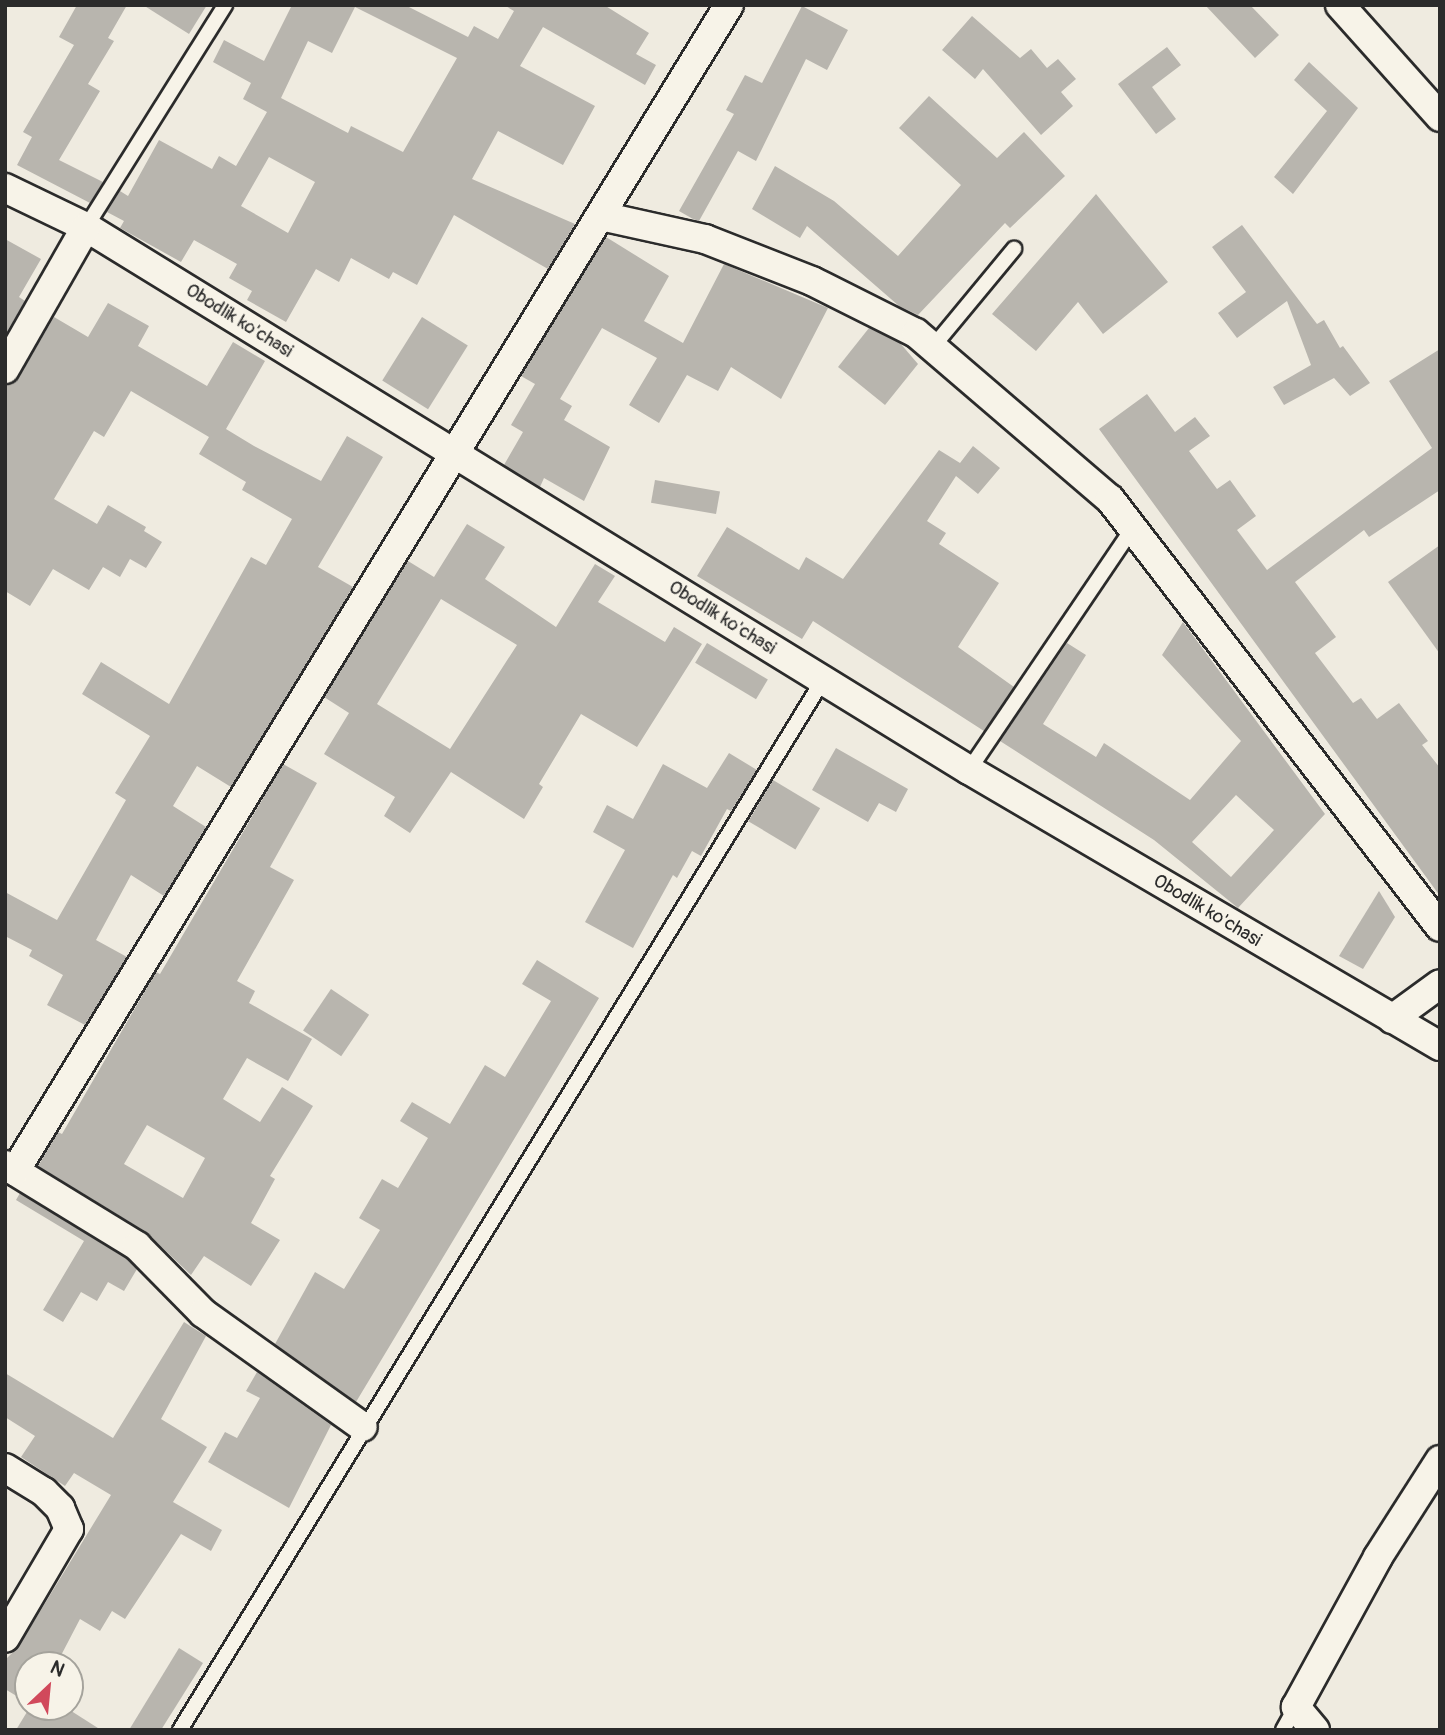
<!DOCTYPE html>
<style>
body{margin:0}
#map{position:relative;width:1445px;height:1735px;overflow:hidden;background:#efebe0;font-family:Pangolin,sans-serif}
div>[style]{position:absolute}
.building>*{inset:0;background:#b8b5ae;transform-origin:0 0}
.roads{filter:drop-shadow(2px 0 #2b2b2b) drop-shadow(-2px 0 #2b2b2b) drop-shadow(0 2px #2b2b2b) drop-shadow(0 -2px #2b2b2b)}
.service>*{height:14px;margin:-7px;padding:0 7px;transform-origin:7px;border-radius:7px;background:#f7f3e8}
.minor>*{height:28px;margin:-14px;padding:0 14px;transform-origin:14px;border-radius:14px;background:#f7f3e8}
span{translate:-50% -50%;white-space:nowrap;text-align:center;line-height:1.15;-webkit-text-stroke:6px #f7f3e8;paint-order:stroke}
.street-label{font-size:19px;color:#2b2b2b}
.frame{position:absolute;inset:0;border:7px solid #2b2b2b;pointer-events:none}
.north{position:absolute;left:14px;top:1651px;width:70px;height:70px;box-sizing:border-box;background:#f7f3e8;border:2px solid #a5a39c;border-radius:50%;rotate:26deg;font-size:19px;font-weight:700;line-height:28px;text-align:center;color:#2b2b2b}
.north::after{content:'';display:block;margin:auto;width:24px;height:32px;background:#d1495b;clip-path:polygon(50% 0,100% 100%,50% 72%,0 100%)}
</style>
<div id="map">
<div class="building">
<div style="clip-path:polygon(77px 5px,127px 5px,108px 38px,114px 41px,88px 84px,100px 91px,59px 160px,103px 182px,90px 203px,17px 165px,32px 137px,23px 132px,74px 45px,59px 37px)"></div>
<div style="clip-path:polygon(143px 5px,207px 5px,189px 34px)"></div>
<div style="clip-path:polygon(evenodd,292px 5px,405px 5px,468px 37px,474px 26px,498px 39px,514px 11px,504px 5px,604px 5px,649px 33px,636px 54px,656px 65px,645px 85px,543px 27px,520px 66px,595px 106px,563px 165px,498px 131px,472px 179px,575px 224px,548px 269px,454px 215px,417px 285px,393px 272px,389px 279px,351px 258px,339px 282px,316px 269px,286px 322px,247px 300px,252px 291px,229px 278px,237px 264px,194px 240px,181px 262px,120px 228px,124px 221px,107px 212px,120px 191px,128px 196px,159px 140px,212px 169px,219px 156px,236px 166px,267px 112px,243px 99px,251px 83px,213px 62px,224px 40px,264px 61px,292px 5px,355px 7px,457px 58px,403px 152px,351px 126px,348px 133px,281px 98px,308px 41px,332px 53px,355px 7px,292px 5px,269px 157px,315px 182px,288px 233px,241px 206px,269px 157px)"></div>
<div style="clip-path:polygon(1205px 5px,1250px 5px,1279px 35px,1255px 58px)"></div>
<div style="clip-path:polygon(802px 6px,848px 30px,827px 70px,806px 59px,756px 161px,738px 151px,699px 221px,693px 219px,679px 211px,734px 114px,726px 110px,745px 75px,762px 83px)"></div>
<div style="clip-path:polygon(972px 16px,1020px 58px,1031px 49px,1047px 68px,1058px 59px,1076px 79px,1061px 92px,1073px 106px,1041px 135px,983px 69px,975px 79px,942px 50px)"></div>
<div style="clip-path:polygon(1167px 47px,1181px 65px,1152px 87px,1176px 119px,1156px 134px,1118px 84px)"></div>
<div style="clip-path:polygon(1309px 62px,1358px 108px,1293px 194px,1274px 177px,1327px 111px,1294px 80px)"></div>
<div style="clip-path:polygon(929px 96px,997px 158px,1024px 132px,1065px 176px,1010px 228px,1005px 223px,918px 315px,899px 306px,807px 226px,800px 238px,752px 209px,775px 166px,834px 201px,898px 256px,961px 185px,899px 128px)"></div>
<div style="clip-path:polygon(1096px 194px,1168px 282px,1103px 334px,1078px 302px,1036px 351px,992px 314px)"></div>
<div style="clip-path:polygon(1242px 225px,1317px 324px,1324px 320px,1340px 348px,1343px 346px,1370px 383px,1350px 396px,1334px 378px,1284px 405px,1273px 387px,1311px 365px,1287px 301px,1237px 338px,1218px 313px,1246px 292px,1212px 247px)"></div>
<div style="clip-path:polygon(606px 237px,669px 276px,644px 321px,683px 343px,724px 264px,828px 308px,781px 399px,731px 367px,718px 391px,687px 375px,659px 423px,629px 405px,657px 358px,602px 328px,560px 399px,572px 406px,564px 420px,610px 447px,584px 501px,544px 478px,540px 487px,504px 465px,523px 432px,511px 425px,535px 384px,521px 376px)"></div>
<div style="clip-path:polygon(5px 239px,41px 259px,19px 297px,25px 301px,5px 335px)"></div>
<div style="clip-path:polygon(108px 303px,149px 326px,138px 346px,207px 386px,233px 342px,265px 361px,226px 429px,254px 446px,321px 481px,347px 436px,383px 457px,318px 567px,353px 587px,231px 787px,197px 766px,173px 806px,206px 827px,164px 896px,131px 875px,96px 940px,127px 957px,85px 1025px,47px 1005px,63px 975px,29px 956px,32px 950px,5px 936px,5px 892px,57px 920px,126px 800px,115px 793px,150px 736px,82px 694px,101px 662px,169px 704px,251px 557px,266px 565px,292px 519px,242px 490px,246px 482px,199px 454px,209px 437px,131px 391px,104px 437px,94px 431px,54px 499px,97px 524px,108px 505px,146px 527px,144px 531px,162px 542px,146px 568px,130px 559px,120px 577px,103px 567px,89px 590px,53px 569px,30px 606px,5px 591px,5px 386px,19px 377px,54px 317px,88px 337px)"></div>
<div style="left:422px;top:317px;width:54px;height:75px;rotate:32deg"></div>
<div style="clip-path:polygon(869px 328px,900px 343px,918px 364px,885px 405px,838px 367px)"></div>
<div style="clip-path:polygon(1440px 349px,1440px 490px,1369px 537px,1364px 530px,1295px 582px,1336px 637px,1315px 653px,1353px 703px,1361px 698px,1377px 719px,1399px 703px,1428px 741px,1422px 745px,1440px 768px,1440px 896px,1099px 429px,1147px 394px,1175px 432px,1195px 417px,1210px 436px,1189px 451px,1217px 489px,1230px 480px,1256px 516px,1237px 530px,1267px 570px,1432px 448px,1389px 381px)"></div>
<div style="clip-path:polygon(973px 446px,1000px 468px,978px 494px,956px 476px,927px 521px,946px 533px,939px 544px,999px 583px,958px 647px,1014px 687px,984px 731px,813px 621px,802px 639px,697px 576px,727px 527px,799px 570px,806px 557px,843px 579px,939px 450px,960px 463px)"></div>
<div style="left:655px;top:480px;width:66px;height:23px;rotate:10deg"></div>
<div style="clip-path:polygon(evenodd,467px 524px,505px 547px,485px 579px,556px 627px,595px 564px,615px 576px,598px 602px,665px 642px,674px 627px,702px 644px,637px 747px,581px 714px,539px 784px,543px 787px,524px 819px,451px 772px,410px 833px,384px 816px,395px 797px,324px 754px,349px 713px,324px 697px,408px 561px,434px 577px,467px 524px,441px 599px,517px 645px,450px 749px,377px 704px,441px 599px)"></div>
<div style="clip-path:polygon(1440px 545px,1440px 654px,1388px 582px)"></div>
<div style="clip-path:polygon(evenodd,1183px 622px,1325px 814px,1238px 908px,1154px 840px,1000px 741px,1067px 643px,1086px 655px,1043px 724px,1096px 757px,1104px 743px,1190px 800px,1241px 741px,1162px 655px,1183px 622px,1236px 795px,1274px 830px,1231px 877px,1192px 842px,1236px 795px)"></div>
<div style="left:707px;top:643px;width:71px;height:23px;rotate:31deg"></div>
<div style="clip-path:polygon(836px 748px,908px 789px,896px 812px,879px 803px,868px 822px,812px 790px)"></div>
<div style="clip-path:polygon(729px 753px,757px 770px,731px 811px,727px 809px,701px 856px,692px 851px,677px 878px,673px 875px,633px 948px,585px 922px,625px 850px,593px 832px,607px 805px,633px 819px,663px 764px,707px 788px)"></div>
<div style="clip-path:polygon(evenodd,283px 764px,317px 783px,270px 867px,294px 880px,237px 981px,255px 991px,249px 1003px,312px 1039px,288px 1081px,247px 1058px,223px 1099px,260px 1122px,282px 1087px,313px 1106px,270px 1176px,275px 1179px,251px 1223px,280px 1240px,251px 1286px,204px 1256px,191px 1275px,146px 1232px,38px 1166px,58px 1132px,62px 1134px,156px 972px,160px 974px,283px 764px,147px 1125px,205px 1158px,183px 1198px,124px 1164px,147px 1125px)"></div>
<div style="left:773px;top:780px;width:55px;height:48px;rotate:31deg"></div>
<div style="clip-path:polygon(1379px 891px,1395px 917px,1363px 969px,1339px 956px)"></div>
<div style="clip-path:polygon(537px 960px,599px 998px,356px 1402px,275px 1344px,315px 1272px,344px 1289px,380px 1230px,359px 1218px,382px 1179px,398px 1188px,428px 1138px,400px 1121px,412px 1102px,450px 1124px,485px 1065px,505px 1077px,551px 1001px,522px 984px)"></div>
<div style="left:331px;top:989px;width:46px;height:50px;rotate:34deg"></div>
<div style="clip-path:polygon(20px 1193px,127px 1259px,137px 1269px,124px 1291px,108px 1282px,97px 1301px,81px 1292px,63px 1322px,43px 1310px,84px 1241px,16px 1200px)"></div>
<div style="clip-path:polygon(184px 1322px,206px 1336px,161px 1419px,207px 1447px,173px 1502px,222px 1530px,211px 1551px,181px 1534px,125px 1619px,112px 1611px,100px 1631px,80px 1619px,56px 1665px,28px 1665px,28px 1703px,5px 1689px,5px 1660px,19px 1646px,111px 1495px,74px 1473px,65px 1486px,21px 1457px,35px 1436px,5px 1417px,5px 1373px,113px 1438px)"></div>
<div style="clip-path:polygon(257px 1372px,331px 1425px,289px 1508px,208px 1462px,225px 1432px,237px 1438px,260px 1398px,246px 1391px)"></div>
<div style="clip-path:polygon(179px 1648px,203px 1663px,161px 1730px,129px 1730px)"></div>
<div style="clip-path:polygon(70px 1674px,80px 1680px,70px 1696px)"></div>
<div style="clip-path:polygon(30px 1707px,65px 1707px,101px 1730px,16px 1730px)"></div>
</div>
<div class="roads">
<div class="service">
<div style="left:86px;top:227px;width:262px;rotate:-57.9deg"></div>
<div style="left:932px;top:348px;width:129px;rotate:-50.4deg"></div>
<div style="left:969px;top:770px;width:292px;rotate:-55.9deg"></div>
<div style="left:180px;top:1730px;width:1231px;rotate:-58.52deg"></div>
<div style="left:1283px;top:1730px;width:26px;rotate:-61deg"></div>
</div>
<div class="minor">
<div style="left:1340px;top:5px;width:150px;rotate:48.2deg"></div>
<div style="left:5px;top:188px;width:90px;rotate:25.7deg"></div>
<div style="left:86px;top:227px;width:1037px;rotate:31.59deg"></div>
<div style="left:969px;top:770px;width:546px;rotate:30.37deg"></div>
<div style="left:601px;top:216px;width:107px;rotate:12.5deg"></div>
<div style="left:705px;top:239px;width:115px;rotate:21.4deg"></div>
<div style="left:812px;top:281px;width:116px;rotate:26.6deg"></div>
<div style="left:916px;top:333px;width:255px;rotate:40.6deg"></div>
<div style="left:1110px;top:499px;width:540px;rotate:52.37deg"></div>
<div style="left:5px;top:369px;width:163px;rotate:-60.3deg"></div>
<div style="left:1392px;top:1019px;width:59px;rotate:-36.1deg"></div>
<div style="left:5px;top:1165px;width:155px;rotate:31.5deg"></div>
<div style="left:137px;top:1246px;width:94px;rotate:45.4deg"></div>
<div style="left:203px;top:1313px;width:196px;rotate:35.5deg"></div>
<div style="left:15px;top:1171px;width:1367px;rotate:-58.52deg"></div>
<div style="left:5px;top:1468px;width:46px;rotate:31.6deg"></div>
<div style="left:44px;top:1492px;width:23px;rotate:45deg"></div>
<div style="left:60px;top:1508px;width:23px;rotate:67deg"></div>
<div style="left:69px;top:1529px;width:126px;rotate:120.4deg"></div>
<div style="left:1315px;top:1730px;width:30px;rotate:-130deg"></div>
<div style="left:1296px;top:1707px;width:171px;rotate:-61.3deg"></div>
<div style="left:1378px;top:1557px;width:115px;rotate:-57.4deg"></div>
</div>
</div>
<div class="street-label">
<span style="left:239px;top:321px;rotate:32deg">Obodlik ko'chasi</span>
<span style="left:722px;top:618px;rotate:32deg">Obodlik ko'chasi</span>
<span style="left:1207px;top:911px;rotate:31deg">Obodlik ko'chasi</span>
</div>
<div class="frame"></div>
<div class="north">N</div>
</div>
